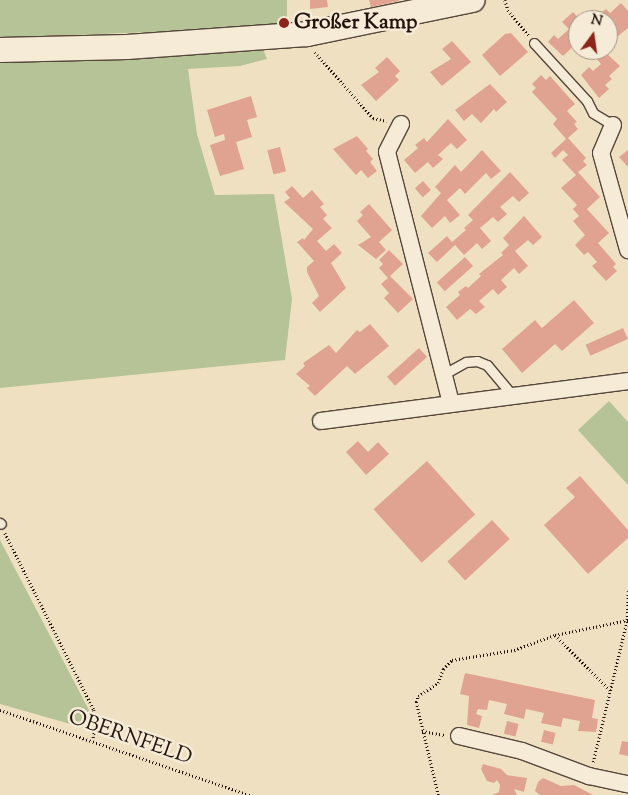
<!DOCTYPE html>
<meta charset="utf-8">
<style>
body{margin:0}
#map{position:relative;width:628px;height:795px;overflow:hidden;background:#f0e0c2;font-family:"Sorts Mill Goudy",serif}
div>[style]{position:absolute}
.green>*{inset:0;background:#b6c396}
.building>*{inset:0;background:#e0a391;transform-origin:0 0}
.path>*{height:2.5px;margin-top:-1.25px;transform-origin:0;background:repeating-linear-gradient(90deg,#21130c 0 1px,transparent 0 3.5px)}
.roads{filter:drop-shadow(1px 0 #55463a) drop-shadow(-1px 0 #55463a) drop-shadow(0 1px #55463a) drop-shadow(0 -1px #55463a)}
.lane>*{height:9px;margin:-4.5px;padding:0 4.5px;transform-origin:4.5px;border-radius:4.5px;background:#f5ebd7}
.street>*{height:16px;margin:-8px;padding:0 8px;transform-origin:8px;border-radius:8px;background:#f5ebd7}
.secondary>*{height:24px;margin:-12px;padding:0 12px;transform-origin:12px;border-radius:12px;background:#f5ebd7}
.dots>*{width:14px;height:14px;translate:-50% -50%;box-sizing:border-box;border:2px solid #f5ebd7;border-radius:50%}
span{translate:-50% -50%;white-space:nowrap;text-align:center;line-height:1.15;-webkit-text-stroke:5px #f5ebd7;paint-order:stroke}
.poi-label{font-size:21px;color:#21130c;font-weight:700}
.left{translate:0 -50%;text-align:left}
.street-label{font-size:21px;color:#21130c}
.north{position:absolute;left:568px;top:10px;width:50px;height:50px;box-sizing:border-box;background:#f5ebd7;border:1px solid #a09586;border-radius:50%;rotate:14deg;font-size:14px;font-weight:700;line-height:20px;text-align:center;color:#21130c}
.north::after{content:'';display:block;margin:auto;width:18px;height:22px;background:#8f2418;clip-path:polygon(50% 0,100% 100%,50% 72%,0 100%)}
</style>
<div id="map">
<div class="green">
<div style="clip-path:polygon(0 0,287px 0,287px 23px,225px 29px,0 38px)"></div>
<div style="clip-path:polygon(263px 49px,267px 59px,240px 66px,188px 69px,197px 134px,215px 195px,274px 194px,292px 299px,285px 360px,0 388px,0 61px)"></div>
<div style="clip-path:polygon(609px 401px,628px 422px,628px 485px,578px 430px)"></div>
<div style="clip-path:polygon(0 540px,90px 712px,92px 723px,88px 729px,0 704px)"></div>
</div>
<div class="building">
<div style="clip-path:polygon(310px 0,327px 0,328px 7px,310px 9px)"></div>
<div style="clip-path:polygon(369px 0,399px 0,399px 1px,371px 7px)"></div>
<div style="clip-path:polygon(621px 3px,628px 11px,628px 28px,617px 37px,608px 26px,608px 20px,598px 15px,606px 9px,610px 13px)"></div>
<div style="clip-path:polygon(573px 12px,580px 20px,578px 42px,563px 56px,548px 42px,554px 35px,558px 39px,569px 29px,562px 22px)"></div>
<div style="clip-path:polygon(511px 33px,528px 52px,500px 76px,482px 55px,505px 34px)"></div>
<div style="clip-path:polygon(452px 41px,471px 62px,442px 86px,430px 72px,451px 59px,442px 49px)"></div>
<div style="clip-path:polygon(603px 50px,620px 66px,609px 76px,612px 79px,605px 85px,609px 89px,599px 98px,581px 75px,589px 67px,593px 71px,601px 64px,595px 57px)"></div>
<div style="clip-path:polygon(387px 57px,400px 71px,395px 76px,399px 80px,376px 101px,361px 85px,379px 72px,375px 68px)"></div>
<div style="clip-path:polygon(541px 75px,546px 80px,550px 76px,575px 104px,567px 111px,577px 122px,574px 124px,578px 129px,568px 138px,586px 158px,583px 161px,587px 165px,578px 172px,600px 197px,587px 209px,609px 233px,598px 243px,616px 264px,613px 267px,617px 271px,606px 281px,592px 266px,597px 262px,588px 252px,584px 255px,575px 245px,585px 235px,573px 221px,579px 216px,573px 209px,577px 205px,561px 188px,576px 175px,562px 160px,568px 155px,563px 150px,555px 158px,551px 153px,566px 139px,553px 124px,557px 119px,532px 92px,536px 88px,532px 84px)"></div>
<div style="clip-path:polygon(490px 84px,507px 102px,496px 112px,494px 109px,481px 123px,472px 114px,464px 121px,455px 110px)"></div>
<div style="clip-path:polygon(251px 96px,257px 117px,247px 120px,252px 137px,236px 142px,244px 169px,220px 176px,210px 145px,225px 140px,224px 134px,215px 137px,207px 110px)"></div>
<div style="clip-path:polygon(448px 119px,467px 140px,457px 149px,451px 143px,438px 155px,443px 159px,433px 168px,428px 162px,415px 173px,404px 160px,418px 148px,415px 145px,424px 138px,427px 142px)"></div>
<div style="clip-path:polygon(357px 136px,368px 149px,366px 151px,373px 159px,370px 162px,377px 171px,368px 178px,361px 170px,356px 175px,333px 149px)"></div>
<div style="left:280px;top:147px;width:25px;height:13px;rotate:76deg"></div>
<div style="clip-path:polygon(482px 150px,501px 171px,491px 179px,486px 173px,465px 194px,460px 188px,447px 200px,460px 215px,450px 223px,445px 216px,432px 228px,421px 216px,441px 193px,435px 187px,455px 165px,461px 172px)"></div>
<div style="clip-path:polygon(628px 150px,628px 167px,619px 157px)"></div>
<div style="clip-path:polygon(510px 172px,529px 193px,519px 202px,513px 196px,500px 207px,507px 214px,498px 222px,493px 217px,480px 228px,491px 241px,482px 249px,477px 243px,464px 255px,455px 245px,437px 262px,428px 253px,447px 236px,452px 242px,466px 230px,464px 228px,473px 220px,468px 215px)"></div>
<div style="left:423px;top:181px;width:12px;height:11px;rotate:48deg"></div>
<div style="clip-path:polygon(292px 186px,303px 198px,312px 190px,324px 204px,320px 207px,327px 215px,323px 219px,332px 228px,317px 241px,326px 251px,334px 244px,342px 253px,331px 263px,346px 288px,320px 312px,312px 303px,319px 296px,307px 272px,307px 267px,314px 261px,297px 242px,303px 238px,304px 240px,313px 229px,284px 202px,290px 198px,285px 192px)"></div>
<div style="clip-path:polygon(369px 204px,392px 230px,379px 242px,386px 250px,376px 259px,358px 245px,371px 237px,357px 221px,363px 215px,360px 212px)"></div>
<div style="clip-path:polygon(524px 216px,542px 237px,533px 245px,528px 240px,515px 251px,528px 266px,519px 274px,514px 268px,501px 280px,507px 287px,498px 295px,493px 289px,479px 301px,485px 307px,476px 314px,470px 309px,457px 320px,446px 307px,460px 295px,458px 292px,466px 286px,468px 288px,481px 276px,479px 274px,503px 255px,501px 253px,509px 245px,503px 238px)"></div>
<div style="clip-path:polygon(389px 250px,403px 264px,390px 276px,413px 299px,398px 313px,384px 298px,389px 293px,381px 284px,388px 278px,379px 268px,383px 264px,379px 260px)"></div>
<div style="left:465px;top:257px;width:12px;height:38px;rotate:48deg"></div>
<div style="clip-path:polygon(574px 300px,594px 323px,562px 351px,555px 344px,522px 373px,502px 349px,535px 320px,542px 328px)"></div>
<div style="clip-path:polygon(370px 324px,389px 346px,355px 374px,347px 366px,315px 396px,307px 388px,310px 386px,296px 374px,305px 366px,303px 363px,329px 345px,336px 353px,357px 330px,360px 332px)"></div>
<div style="left:623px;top:328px;width:12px;height:41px;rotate:66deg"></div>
<div style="left:419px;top:348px;width:12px;height:43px;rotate:48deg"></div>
<div style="clip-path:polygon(358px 441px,368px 452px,378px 442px,389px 454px,366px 475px,346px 452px)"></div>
<div style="left:427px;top:461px;width:72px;height:72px;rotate:48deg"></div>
<div style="clip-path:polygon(580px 476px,628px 530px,628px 538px,588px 574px,544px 525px,575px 497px,566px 488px)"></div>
<div style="left:492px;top:520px;width:26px;height:61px;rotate:47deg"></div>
<div style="clip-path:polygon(465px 673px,595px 700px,592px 718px,598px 719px,596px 732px,578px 731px,580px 721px,563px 718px,561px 727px,541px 723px,544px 713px,526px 709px,524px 719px,504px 714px,507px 704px,489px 700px,487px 710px,478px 709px,476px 714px,482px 716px,479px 728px,467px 725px,469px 696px,460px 694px)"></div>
<div style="left:507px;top:721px;width:12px;height:13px;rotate:14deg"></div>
<div style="left:544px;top:730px;width:12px;height:12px;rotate:14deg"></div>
<div style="clip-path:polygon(622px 741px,628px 742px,628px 756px,619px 754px)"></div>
<div style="clip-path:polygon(483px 764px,501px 769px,507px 775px,527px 778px,524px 792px,514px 789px,517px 795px,492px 795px,499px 792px,500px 785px,497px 780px,494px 783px,487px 781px,481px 769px)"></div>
<div style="clip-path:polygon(543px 778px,561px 786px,574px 785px,593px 795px,540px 795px,535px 791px,538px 782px)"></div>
</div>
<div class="path">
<div style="left:505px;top:0;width:10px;rotate:73deg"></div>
<div style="left:508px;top:10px;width:33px;rotate:51deg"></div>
<div style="left:315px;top:52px;width:88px;rotate:48.7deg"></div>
<div style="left:373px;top:118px;width:14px;rotate:12deg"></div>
<div style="left:5px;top:533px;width:198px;rotate:63.3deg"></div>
<div style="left:94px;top:710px;width:13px;rotate:81deg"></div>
<div style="left:96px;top:723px;width:17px;rotate:100deg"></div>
<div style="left:555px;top:635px;width:78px;rotate:45deg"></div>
<div style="left:0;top:710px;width:264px;rotate:18.8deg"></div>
<div style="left:422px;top:731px;width:23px;rotate:10deg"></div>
<div style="left:593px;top:762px;width:146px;rotate:-76.5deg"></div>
<div style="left:627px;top:620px;width:29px;rotate:-88deg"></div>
<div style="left:438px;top:795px;width:96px;rotate:-103.3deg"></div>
<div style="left:416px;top:702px;width:6px;rotate:-72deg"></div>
<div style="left:418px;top:696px;width:24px;rotate:-33deg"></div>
<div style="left:438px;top:683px;width:15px;rotate:-70deg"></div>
<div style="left:443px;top:669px;width:13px;rotate:-45deg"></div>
<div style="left:452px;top:660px;width:63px;rotate:-9.2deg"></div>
<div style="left:514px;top:650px;width:44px;rotate:-20.1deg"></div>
<div style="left:555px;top:635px;width:75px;rotate:-11.6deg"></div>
</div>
<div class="roads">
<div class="lane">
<div style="left:534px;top:43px;width:79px;rotate:47.6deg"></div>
<div style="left:587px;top:101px;width:13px;rotate:63deg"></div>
<div style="left:593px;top:113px;width:23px;rotate:31deg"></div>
<div style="left:444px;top:374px;width:25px;rotate:-29deg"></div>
<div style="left:466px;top:362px;width:11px;rotate:-5deg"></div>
<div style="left:477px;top:361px;width:11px;rotate:22deg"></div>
<div style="left:487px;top:365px;width:40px;rotate:50deg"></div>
<div style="left:0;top:523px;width:1px;rotate:45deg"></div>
</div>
<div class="street">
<div style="left:401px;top:124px;width:31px;rotate:117deg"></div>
<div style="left:387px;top:152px;width:260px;rotate:75.7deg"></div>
<div style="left:613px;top:125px;width:30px;rotate:113deg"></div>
<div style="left:601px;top:153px;width:101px;rotate:74.4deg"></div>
<div style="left:321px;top:421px;width:310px;rotate:-7.4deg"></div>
<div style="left:459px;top:736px;width:65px;rotate:13.4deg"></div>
<div style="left:522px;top:751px;width:72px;rotate:20.5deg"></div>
<div style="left:589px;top:776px;width:40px;rotate:12deg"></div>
</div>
<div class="secondary">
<div style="left:0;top:50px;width:127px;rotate:-1.4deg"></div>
<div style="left:127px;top:47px;width:180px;rotate:-4.1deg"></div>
<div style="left:307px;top:34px;width:169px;rotate:-11.6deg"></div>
</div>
</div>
<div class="dots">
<div style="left:284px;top:23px;background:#8f2418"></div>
</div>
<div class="poi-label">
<span class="left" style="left:294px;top:23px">Großer Kamp</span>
</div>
<div class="street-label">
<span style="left:130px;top:738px;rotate:19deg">OBERNFELD</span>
</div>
<div class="north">N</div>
</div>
